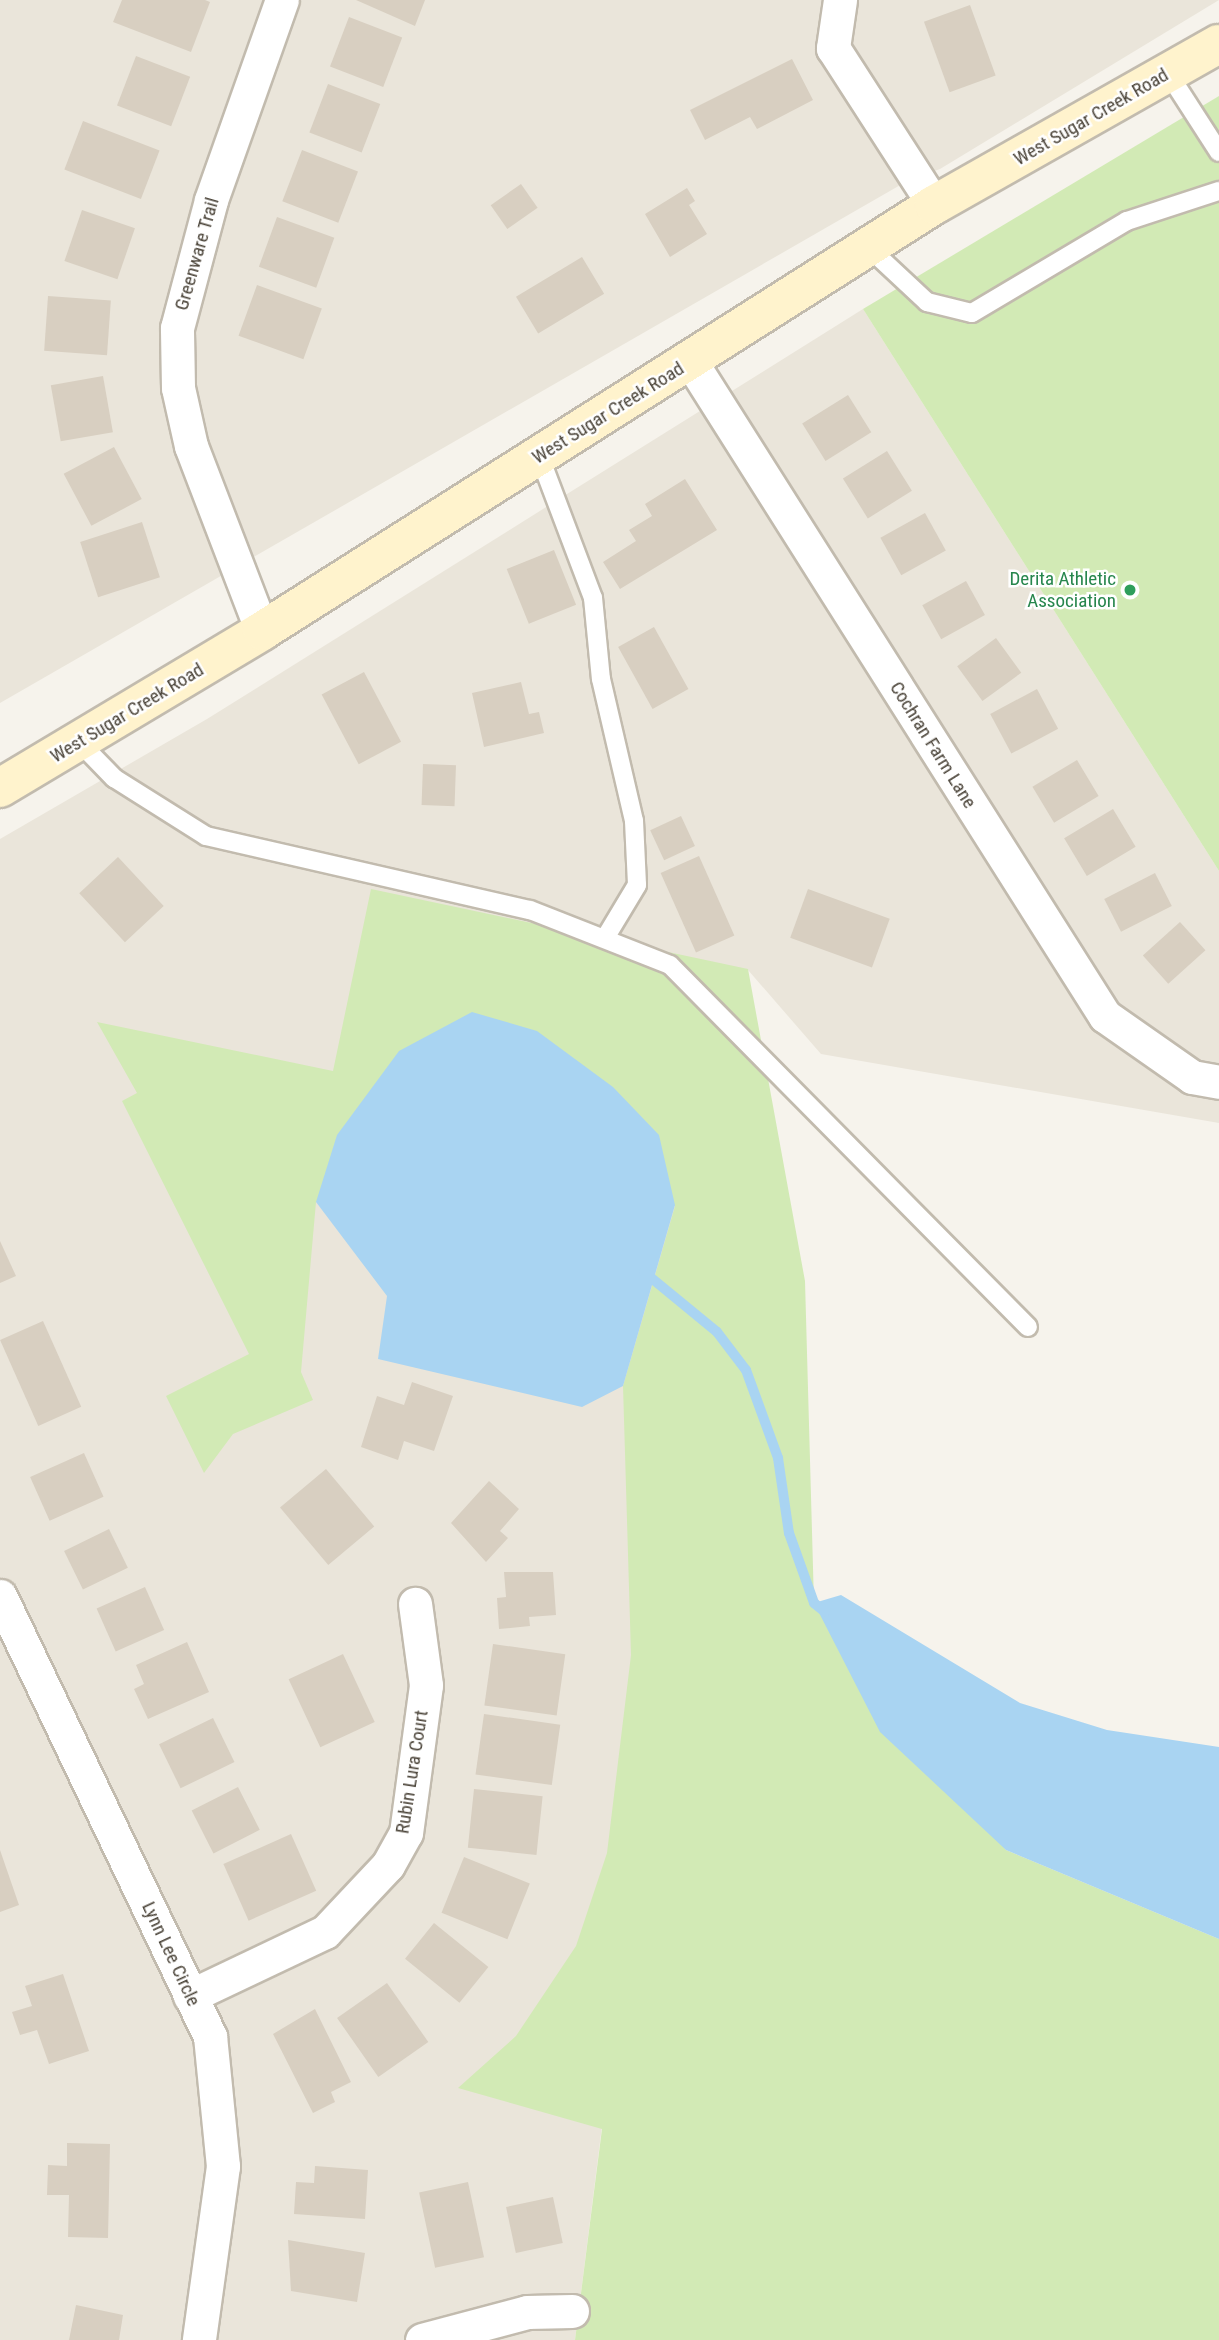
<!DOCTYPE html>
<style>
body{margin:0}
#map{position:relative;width:1219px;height:2340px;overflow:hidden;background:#f6f3ec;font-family:"Roboto Condensed",sans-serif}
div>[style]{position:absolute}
.residential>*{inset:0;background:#eae5da}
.green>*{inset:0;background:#d2eab5}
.water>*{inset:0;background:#a9d4f2}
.stream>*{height:10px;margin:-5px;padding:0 5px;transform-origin:5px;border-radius:5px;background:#a9d4f2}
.building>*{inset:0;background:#d8cfc1;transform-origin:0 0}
.roads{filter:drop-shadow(2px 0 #c2bbae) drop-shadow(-2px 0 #c2bbae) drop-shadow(0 2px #c2bbae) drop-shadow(0 -2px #c2bbae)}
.service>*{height:18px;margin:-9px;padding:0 9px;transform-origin:9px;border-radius:9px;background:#fff}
.minor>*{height:33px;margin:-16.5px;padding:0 16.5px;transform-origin:16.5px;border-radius:16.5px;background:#fff}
.secondary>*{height:38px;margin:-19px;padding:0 19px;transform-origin:19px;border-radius:19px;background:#fff3cd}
.dots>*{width:19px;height:19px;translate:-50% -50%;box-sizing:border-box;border:4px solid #fff;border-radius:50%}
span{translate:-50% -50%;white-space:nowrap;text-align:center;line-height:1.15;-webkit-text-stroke:5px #fff;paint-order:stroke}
.street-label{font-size:19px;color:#4b4439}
.leisure-label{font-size:19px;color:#27864d}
.right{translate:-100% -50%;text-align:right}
</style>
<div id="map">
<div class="residential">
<div style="clip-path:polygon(0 0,1219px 0,940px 169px,909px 180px,0 703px)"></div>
<div style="clip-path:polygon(863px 309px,1219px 871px,1219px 1123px,821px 1054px,748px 970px,575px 2340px,0 2340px,0 839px,207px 719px)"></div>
</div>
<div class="green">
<div style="clip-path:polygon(1219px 96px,1219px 871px,863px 309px)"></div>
<div style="clip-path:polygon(371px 889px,748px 969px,805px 1281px,814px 1603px,1006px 1850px,1219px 1939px,1219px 2340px,575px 2340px,602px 2129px,458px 2088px,516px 2036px,576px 1946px,607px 1853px,631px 1655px,623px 1386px,675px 1206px,316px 1202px,301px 1372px,313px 1400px,233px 1434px,204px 1473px,166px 1396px,249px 1354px,122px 1101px,137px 1093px,97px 1022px,333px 1071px)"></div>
</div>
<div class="water">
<div style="clip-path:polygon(472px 1012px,537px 1031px,613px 1087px,659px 1135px,675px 1205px,623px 1386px,582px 1407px,378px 1359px,387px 1296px,316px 1202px,337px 1135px,399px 1051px)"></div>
<div style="clip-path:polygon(841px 1595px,1020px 1703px,1107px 1730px,1219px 1747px,1219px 1939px,1006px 1850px,880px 1732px,814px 1603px)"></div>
</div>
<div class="stream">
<div style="left:644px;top:1272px;width:94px;rotate:39.4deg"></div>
<div style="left:717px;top:1332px;width:48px;rotate:52.7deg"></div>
<div style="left:746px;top:1370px;width:94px;rotate:70deg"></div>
<div style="left:778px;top:1458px;width:76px;rotate:81.7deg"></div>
<div style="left:789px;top:1533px;width:74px;rotate:70.3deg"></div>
<div style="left:814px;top:1603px;width:14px;rotate:39deg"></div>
</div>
<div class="building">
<div style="clip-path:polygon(122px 0,205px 0,210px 2px,191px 52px,113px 22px)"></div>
<div style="clip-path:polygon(356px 0,425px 0,415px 26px)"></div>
<div style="left:970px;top:5px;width:75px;height:49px;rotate:70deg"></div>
<div style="left:349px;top:17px;width:57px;height:53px;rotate:21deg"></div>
<div style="left:136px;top:56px;width:58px;height:53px;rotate:21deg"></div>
<div style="clip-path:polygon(792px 59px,813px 100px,757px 129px,750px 117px,705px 140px,690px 110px)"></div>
<div style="left:328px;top:84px;width:56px;height:52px;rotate:21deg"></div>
<div style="left:83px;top:121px;width:82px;height:52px;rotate:21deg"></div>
<div style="left:302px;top:150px;width:60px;height:55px;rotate:21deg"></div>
<div style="left:521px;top:184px;width:29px;height:37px;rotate:55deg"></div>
<div style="clip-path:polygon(687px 188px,695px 201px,689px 205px,707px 234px,670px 257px,645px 214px)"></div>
<div style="left:82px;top:210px;width:56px;height:54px;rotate:19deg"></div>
<div style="left:277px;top:217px;width:61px;height:53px;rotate:20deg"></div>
<div style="left:582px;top:257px;width:43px;height:77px;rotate:59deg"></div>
<div style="left:257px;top:285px;width:69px;height:54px;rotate:20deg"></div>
<div style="left:48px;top:296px;width:63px;height:55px;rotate:4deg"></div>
<div style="left:103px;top:376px;width:57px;height:53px;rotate:80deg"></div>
<div style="left:848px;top:395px;width:44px;height:54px;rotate:58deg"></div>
<div style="left:114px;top:447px;width:59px;height:57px;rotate:62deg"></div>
<div style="left:887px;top:451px;width:47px;height:52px;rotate:58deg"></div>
<div style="clip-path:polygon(685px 479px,717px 530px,620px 589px,603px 562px,636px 541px,629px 530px,652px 516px,645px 504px)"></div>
<div style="left:925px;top:513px;width:43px;height:51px;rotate:61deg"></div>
<div style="left:142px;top:522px;width:58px;height:65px;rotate:72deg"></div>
<div style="left:554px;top:550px;width:59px;height:51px;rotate:68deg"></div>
<div style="left:966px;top:581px;width:39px;height:50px;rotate:61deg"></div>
<div style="left:654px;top:627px;width:71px;height:41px;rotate:61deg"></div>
<div style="left:996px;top:638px;width:43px;height:48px;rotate:54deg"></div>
<div style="left:364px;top:672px;width:79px;height:48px;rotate:62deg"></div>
<div style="clip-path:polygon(521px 682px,529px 714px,539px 712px,544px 733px,484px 747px,472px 693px)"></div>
<div style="left:1037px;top:689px;width:45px;height:53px;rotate:62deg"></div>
<div style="left:1077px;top:760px;width:42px;height:52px;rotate:59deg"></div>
<div style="left:423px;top:764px;width:33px;height:41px;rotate:2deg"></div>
<div style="left:1113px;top:809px;width:44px;height:57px;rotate:59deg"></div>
<div style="left:681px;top:816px;width:33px;height:34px;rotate:65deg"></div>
<div style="left:699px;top:856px;width:87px;height:42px;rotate:66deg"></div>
<div style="left:118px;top:857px;width:67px;height:53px;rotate:47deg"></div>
<div style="left:1155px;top:873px;width:37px;height:57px;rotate:63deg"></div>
<div style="left:808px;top:889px;width:87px;height:52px;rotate:20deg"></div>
<div style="left:1180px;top:922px;width:38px;height:50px;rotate:48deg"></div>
<div style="clip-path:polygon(0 1241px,16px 1276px,0 1283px)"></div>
<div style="left:43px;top:1321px;width:94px;height:47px;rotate:66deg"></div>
<div style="clip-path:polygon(412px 1382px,453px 1396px,434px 1451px,404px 1441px,398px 1460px,361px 1447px,377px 1396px,404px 1405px)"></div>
<div style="left:84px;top:1453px;width:48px;height:59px;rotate:66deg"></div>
<div style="left:326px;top:1469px;width:75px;height:60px;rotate:50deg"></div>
<div style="clip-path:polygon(489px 1481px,519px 1509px,500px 1531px,508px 1538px,486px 1562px,451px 1523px)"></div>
<div style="left:109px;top:1529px;width:43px;height:50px;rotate:64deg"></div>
<div style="clip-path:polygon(504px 1572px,553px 1572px,556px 1615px,529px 1617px,530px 1626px,499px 1629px,497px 1598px,506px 1597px)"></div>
<div style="left:145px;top:1587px;width:47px;height:53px;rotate:66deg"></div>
<div style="clip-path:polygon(187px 1642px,209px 1692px,148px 1719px,134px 1689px,144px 1684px,136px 1665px)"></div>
<div style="left:493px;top:1644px;width:73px;height:62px;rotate:8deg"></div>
<div style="left:343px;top:1654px;width:75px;height:60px;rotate:65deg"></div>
<div style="left:484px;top:1714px;width:77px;height:61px;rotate:8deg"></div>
<div style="left:213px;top:1718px;width:49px;height:60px;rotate:64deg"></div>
<div style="left:238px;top:1787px;width:48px;height:52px;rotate:63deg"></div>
<div style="left:474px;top:1789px;width:69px;height:59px;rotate:6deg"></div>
<div style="left:291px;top:1834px;width:62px;height:74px;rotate:66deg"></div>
<div style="clip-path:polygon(0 1850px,19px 1905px,0 1912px)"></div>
<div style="left:464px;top:1857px;width:71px;height:60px;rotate:22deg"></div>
<div style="left:434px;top:1923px;width:70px;height:46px;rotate:39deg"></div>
<div style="clip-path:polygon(63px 1974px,89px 2051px,49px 2064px,37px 2030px,20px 2035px,12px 2012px,32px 2006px,25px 1986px)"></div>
<div style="left:387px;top:1983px;width:72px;height:61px;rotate:55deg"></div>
<div style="clip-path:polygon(315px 2009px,351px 2082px,331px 2092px,335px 2102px,313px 2113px,273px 2034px)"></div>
<div style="clip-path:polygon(67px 2143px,110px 2144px,108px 2238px,68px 2237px,69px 2195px,47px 2195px,48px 2165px,67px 2166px)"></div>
<div style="clip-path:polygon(315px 2166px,368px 2170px,365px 2219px,294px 2214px,296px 2182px,314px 2183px)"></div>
<div style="left:468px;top:2182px;width:77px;height:50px;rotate:78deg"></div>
<div style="left:553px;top:2197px;width:47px;height:48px;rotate:78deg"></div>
<div style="clip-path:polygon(288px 2240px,365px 2253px,357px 2302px,291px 2291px)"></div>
<div style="clip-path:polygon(76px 2305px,123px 2315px,119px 2340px,69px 2340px)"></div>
</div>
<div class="roads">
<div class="service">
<div style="left:1168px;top:73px;width:94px;rotate:57.2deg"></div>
<div style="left:868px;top:247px;width:81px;rotate:43deg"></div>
<div style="left:927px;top:302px;width:46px;rotate:13.7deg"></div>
<div style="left:972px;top:313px;width:180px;rotate:-30.7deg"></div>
<div style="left:1127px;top:221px;width:97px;rotate:-18.1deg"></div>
<div style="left:539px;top:455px;width:153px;rotate:69.3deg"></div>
<div style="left:593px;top:598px;width:81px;rotate:84.4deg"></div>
<div style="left:601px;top:679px;width:146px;rotate:76.9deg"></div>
<div style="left:634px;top:821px;width:64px;rotate:87.3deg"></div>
<div style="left:637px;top:885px;width:58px;rotate:121deg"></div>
<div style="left:80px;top:743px;width:49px;rotate:45.8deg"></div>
<div style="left:114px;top:778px;width:109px;rotate:32.2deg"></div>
<div style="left:206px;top:836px;width:332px;rotate:12.9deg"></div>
<div style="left:530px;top:910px;width:150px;rotate:21.4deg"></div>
<div style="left:670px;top:965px;width:509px;rotate:45.32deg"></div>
</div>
<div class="minor">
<div style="left:840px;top:0;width:49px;rotate:98.3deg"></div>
<div style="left:833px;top:48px;width:187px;rotate:57.2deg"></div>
<div style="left:691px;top:362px;width:774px;rotate:57.67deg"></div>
<div style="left:1105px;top:1016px;width:106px;rotate:35deg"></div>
<div style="left:1192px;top:1077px;width:27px;rotate:10deg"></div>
<div style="left:262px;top:631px;width:198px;rotate:-111deg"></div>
<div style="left:191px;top:446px;width:59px;rotate:-102.6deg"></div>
<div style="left:178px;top:388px;width:60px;rotate:-91deg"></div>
<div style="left:177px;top:328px;width:132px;rotate:-75.1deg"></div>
<div style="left:211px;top:200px;width:212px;rotate:-70.5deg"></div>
<div style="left:0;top:1596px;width:488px;rotate:64.5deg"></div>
<div style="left:210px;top:2036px;width:131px;rotate:84.3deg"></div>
<div style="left:223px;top:2166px;width:176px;rotate:97.9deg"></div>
<div style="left:190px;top:1996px;width:149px;rotate:-25.4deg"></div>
<div style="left:325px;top:1932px;width:92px;rotate:-46.8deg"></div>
<div style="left:388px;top:1865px;width:37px;rotate:-61deg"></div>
<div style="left:406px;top:1833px;width:149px;rotate:-82.3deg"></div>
<div style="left:426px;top:1685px;width:82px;rotate:-97.7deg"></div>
<div style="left:422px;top:2340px;width:109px;rotate:-14.9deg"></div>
<div style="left:527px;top:2312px;width:45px;rotate:-1.3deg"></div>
</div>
<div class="secondary">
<div style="left:0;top:788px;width:305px;rotate:-30.9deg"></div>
<div style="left:262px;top:631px;width:796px;rotate:-32.37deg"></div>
<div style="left:934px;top:205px;width:327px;rotate:-29.5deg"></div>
</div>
</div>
<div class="dots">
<div style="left:1130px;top:590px;background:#2e9e5b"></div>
</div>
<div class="street-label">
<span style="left:1091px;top:117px;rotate:-30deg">West Sugar Creek Road</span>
<span style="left:197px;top:254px;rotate:-74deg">Greenware Trail</span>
<span style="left:608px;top:413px;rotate:-32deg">West Sugar Creek Road</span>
<span style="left:127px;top:713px;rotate:-31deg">West Sugar Creek Road</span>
<span style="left:933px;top:745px;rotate:58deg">Cochran Farm Lane</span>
<span style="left:412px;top:1772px;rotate:-81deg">Rubin Lura Court</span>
<span style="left:171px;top:1954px;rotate:65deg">Lynn Lee Circle</span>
</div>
<div class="leisure-label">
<span class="right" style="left:1116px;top:590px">Derita Athletic<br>Association</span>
</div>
</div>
